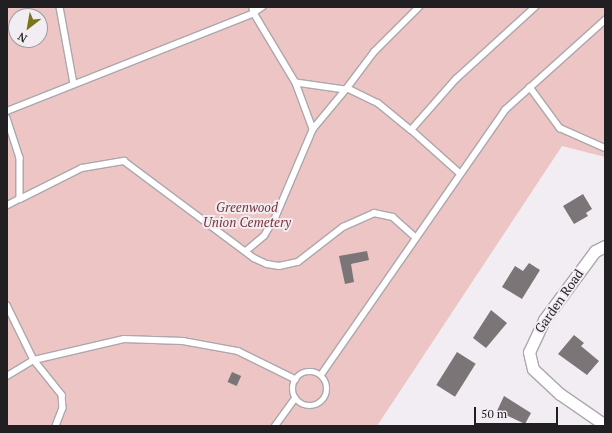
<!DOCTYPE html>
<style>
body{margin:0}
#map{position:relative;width:612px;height:433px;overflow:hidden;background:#f2edf2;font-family:"PT Serif",serif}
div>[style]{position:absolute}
.green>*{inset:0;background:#edc5c4}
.building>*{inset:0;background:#7b7577;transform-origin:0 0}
.roads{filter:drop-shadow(1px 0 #aca7ad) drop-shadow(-1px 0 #aca7ad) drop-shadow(0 1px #aca7ad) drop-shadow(0 -1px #aca7ad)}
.service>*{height:5.5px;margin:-2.75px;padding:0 2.75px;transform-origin:2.75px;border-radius:2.75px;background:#fff}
.service>.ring{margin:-2.75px;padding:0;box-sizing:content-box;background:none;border:5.5px solid #fff;border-radius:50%}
.minor>*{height:11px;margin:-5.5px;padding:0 5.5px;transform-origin:5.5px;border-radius:5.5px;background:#fff}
span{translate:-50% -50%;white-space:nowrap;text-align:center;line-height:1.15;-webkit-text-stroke:4px #f2edf2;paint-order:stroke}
.park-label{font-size:13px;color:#783337;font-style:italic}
.street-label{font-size:13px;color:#211f21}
.frame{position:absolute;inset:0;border:8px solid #211f21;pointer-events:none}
.north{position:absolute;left:8px;top:8px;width:40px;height:40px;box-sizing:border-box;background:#f2edf2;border:1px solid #9e9b9e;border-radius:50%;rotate:211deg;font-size:11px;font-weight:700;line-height:16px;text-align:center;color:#211f21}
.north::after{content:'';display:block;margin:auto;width:14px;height:18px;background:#7c7518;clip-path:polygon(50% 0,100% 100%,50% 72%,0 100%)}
.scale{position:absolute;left:474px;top:407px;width:84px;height:18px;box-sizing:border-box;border:2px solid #211f21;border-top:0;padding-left:5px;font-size:12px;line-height:14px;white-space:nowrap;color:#211f21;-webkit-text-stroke:3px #f2edf2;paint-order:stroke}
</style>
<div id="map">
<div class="green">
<div style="clip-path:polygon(evenodd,7px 7px,605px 7px,605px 157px,562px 146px,377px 426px,7px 426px,7px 7px,16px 16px,40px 16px,40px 40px,16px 40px,16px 16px)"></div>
</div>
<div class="building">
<div style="clip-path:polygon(583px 194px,592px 209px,586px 213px,588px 216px,574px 224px,563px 206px)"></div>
<div style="clip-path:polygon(367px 251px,369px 260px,351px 264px,354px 282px,345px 284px,339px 256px)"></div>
<div style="clip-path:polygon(529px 263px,540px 270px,522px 299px,502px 287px,515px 266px,523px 271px)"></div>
<div style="clip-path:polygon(491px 310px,507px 323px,486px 348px,473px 338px)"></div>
<div style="clip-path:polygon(574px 335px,584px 343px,581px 346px,599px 361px,587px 375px,558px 354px)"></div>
<div style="left:457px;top:352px;width:22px;height:39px;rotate:32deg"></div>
<div style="left:232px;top:372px;width:10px;height:11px;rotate:24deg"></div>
<div style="clip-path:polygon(504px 396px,531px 413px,525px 424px,497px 411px)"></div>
</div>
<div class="roads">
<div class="service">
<div style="left:60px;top:7px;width:78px;rotate:79.7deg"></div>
<div style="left:263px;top:7px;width:11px;rotate:146deg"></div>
<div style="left:254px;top:13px;width:82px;rotate:59deg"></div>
<div style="left:530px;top:87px;width:51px;rotate:53.8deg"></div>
<div style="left:560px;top:128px;width:49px;rotate:24deg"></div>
<div style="left:347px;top:88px;width:34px;rotate:26deg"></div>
<div style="left:378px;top:103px;width:43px;rotate:39.3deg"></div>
<div style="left:345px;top:90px;width:49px;rotate:-171.9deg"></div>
<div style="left:296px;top:83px;width:49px;rotate:69.7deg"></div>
<div style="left:313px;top:129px;width:53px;rotate:-50.3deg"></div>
<div style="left:347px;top:88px;width:45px;rotate:-53.1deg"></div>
<div style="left:374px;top:52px;width:64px;rotate:-45deg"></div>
<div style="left:7px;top:111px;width:266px;rotate:-21.6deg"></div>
<div style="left:254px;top:13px;width:6px;rotate:-108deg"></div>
<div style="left:7px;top:118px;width:42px;rotate:72deg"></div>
<div style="left:20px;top:158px;width:41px;rotate:90deg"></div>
<div style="left:20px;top:199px;width:15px;rotate:152deg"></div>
<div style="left:460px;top:174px;width:66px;rotate:-138.1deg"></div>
<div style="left:411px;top:130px;width:68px;rotate:-48.6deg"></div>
<div style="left:456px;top:79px;width:107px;rotate:-42.3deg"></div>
<div style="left:20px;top:199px;width:69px;rotate:-26.6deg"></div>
<div style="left:82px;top:168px;width:43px;rotate:-9.5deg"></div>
<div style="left:124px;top:161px;width:162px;rotate:36.7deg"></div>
<div style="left:254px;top:258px;width:14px;rotate:25deg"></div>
<div style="left:267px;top:264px;width:12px;rotate:9deg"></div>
<div style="left:279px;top:266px;width:19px;rotate:-12deg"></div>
<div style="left:298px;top:262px;width:57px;rotate:-37.9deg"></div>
<div style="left:343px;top:227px;width:34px;rotate:-24deg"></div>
<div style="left:374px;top:213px;width:19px;rotate:12deg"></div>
<div style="left:393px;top:217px;width:31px;rotate:42deg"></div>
<div style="left:246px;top:251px;width:23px;rotate:-40deg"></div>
<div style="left:264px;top:236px;width:21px;rotate:-59deg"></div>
<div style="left:275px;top:218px;width:97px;rotate:-66.9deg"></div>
<div style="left:7px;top:305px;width:61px;rotate:63.9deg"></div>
<div style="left:34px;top:360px;width:92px;rotate:-13.1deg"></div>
<div style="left:124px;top:339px;width:59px;rotate:1.9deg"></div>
<div style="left:183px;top:341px;width:56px;rotate:10.3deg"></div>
<div style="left:238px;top:351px;width:64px;rotate:26.2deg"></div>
<div class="ring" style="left:293px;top:372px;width:28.5px;height:28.5px"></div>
<div style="left:321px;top:375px;width:323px;rotate:-55.2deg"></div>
<div style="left:505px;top:110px;width:135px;rotate:-42deg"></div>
<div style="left:7px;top:376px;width:31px;rotate:-31deg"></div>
<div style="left:34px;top:360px;width:45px;rotate:51.3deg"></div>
<div style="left:62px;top:395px;width:13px;rotate:86deg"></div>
<div style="left:63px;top:408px;width:19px;rotate:111deg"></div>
<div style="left:275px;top:426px;width:34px;rotate:-54deg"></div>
</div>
<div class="minor">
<div style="left:605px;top:246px;width:11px;rotate:153deg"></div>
<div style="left:595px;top:251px;width:86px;rotate:126.5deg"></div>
<div style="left:544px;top:320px;width:35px;rotate:115deg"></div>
<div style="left:529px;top:352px;width:17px;rotate:77deg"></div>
<div style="left:533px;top:369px;width:37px;rotate:43deg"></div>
<div style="left:560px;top:394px;width:55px;rotate:34.6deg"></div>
</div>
</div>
<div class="park-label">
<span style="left:247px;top:215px">Greenwood<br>Union Cemetery</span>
</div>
<div class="street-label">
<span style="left:559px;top:301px;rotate:-55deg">Garden Road</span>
</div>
<div class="frame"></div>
<div class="north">N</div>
<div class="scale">50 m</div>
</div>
